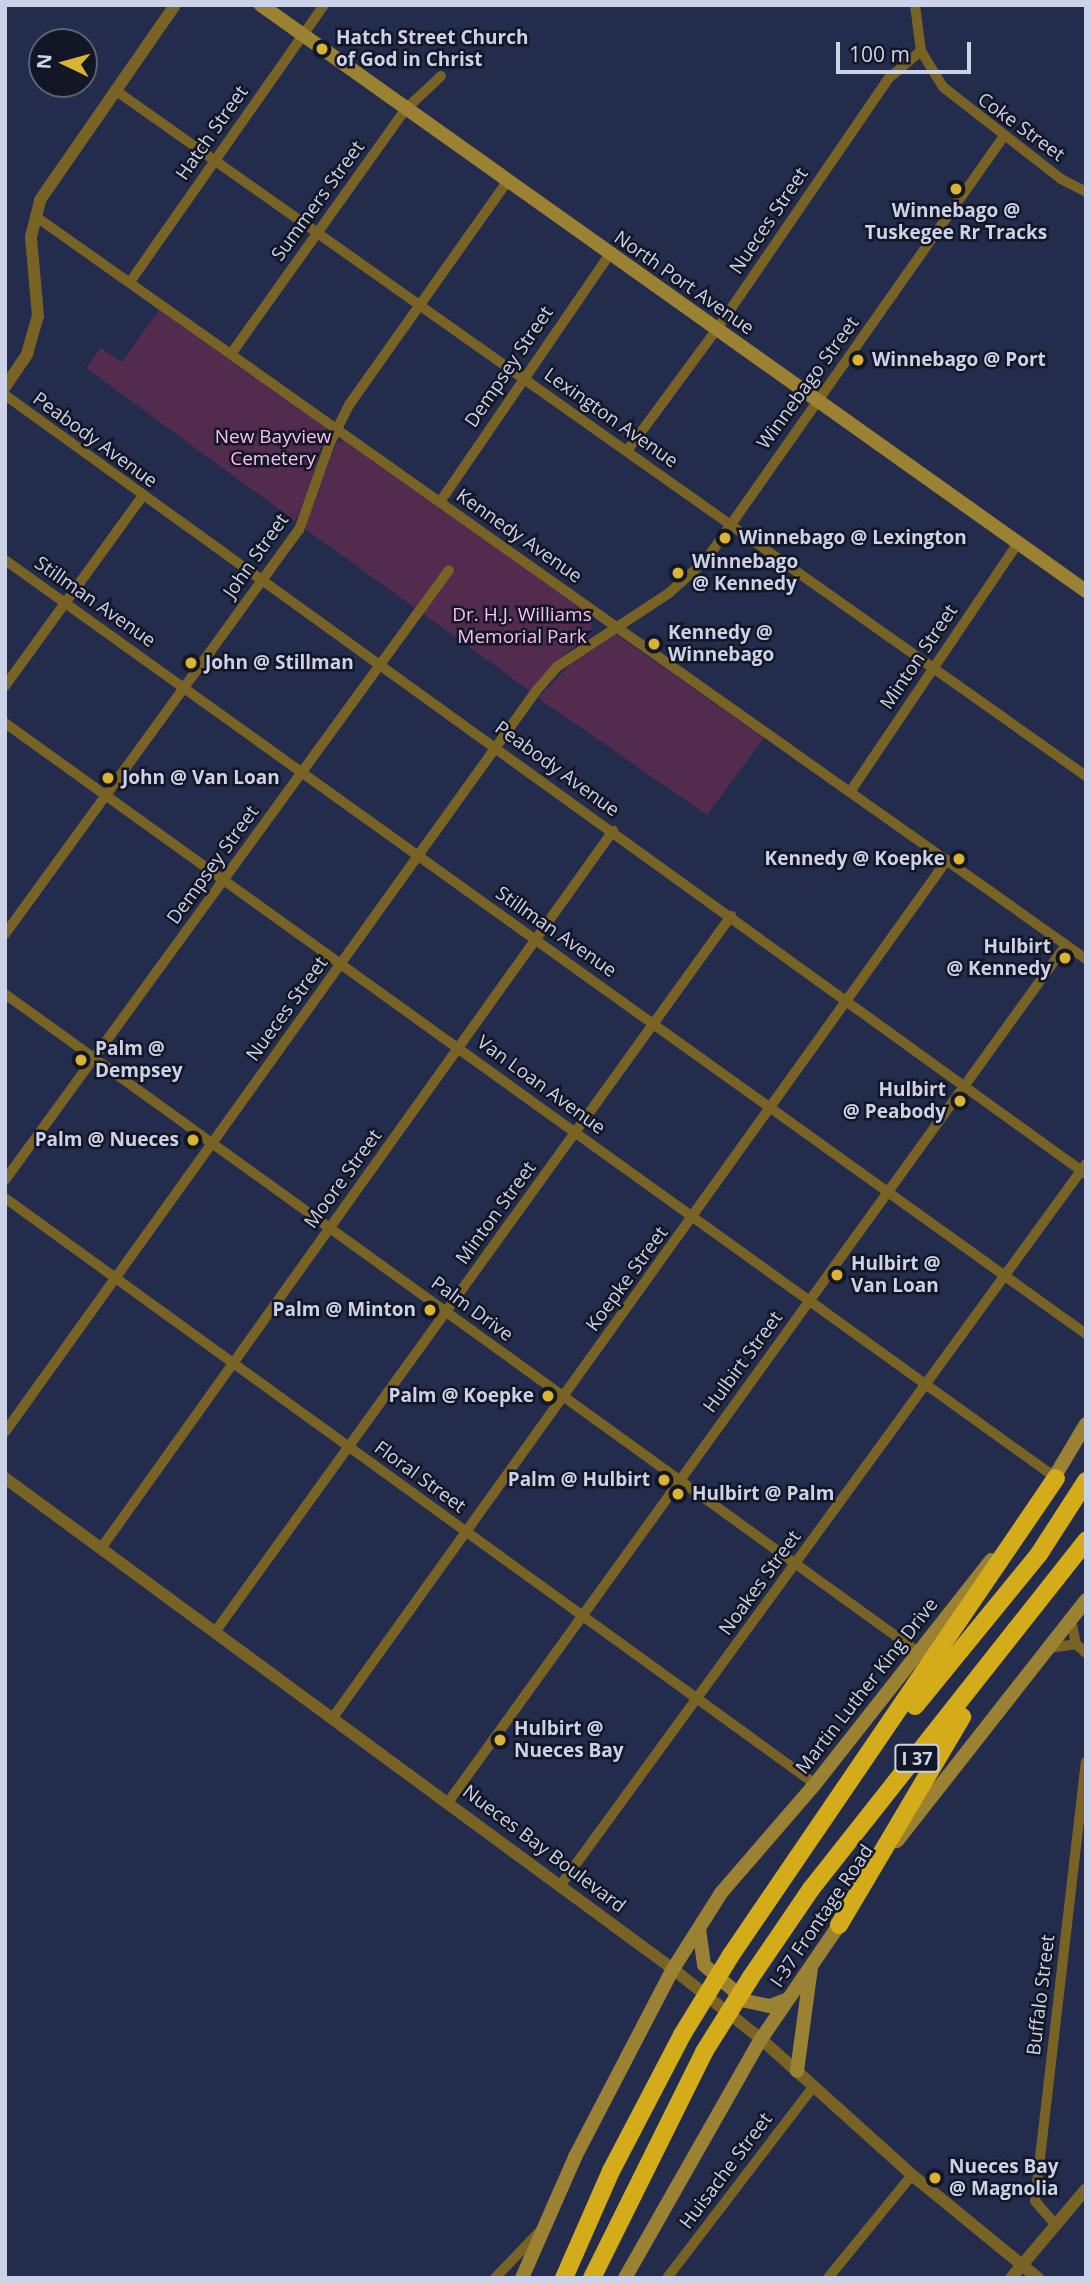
<!DOCTYPE html>
<style>
body{margin:0}
#map{position:relative;width:1091px;height:2283px;overflow:hidden;background:#232c4d;font-family:"Open Sans",sans-serif}
div>[style]{position:absolute}
.green>*{inset:0;background:#522b4e}
.minor>*{height:10px;margin:-5px;padding:0 5px;transform-origin:5px;border-radius:5px;background:#786325}
.tertiary>*{height:12px;margin:-6px;padding:0 6px;transform-origin:6px;border-radius:6px;background:#786325}
.secondary>*{height:14px;margin:-7px;padding:0 7px;transform-origin:7px;border-radius:7px;background:#9b8132}
.motorway>*{height:18px;margin:-9px;padding:0 9px;transform-origin:9px;border-radius:9px;background:#d4ab18}
.motorway-bridge>*{height:18px;margin:-9px;padding:0 9px;transform-origin:9px;border-radius:9px;background:#d4ab18}
.dots>*{width:19px;height:19px;translate:-50% -50%;box-sizing:border-box;border:4px solid #121625;border-radius:50%}
span{translate:-50% -50%;white-space:nowrap;text-align:center;line-height:1.15;-webkit-text-stroke:5px #121625;paint-order:stroke}
.shield-label span{padding:2px 5px;background:#121625;border:2px solid;border-radius:5px;-webkit-text-stroke-width:0}
.shield-label{font-size:18px;color:#ccd3e8;font-weight:700}
.poi-label{font-size:19px;color:#ccd3e8;font-weight:700}
.left{translate:0 -50%;text-align:left}
.right{translate:-100% -50%;text-align:right}
.street-label{font-size:19px;color:#ccd3e8}
.park-label{font-size:19px;color:#fabff2}
.frame{position:absolute;inset:0;border:7px solid #ccd3e8;pointer-events:none}
.north{position:absolute;left:28px;top:28px;width:70px;height:70px;box-sizing:border-box;background:#121625;border:2px solid #5c6273;border-radius:50%;rotate:275deg;font-size:19px;font-weight:700;line-height:28px;text-align:center;color:#ccd3e8}
.north::after{content:'';display:block;margin:auto;width:24px;height:32px;background:#dab333;clip-path:polygon(50% 0,100% 100%,50% 72%,0 100%)}
.scale{position:absolute;left:836px;top:42px;width:135px;height:32px;box-sizing:border-box;border:4px solid #ccd3e8;border-top:0;padding-left:9px;font-size:21px;line-height:24px;white-space:nowrap;color:#ccd3e8;-webkit-text-stroke:5px #121625;paint-order:stroke}
</style>
<div id="map">
<div class="green">
<div style="clip-path:polygon(159px 310px,326px 428px,310px 488px,295px 521px,86px 368px,101px 348px,122px 362px)"></div>
<div style="clip-path:polygon(343px 440px,587px 612px,592px 620px,590px 634px,551px 666px,530px 691px,304px 528px,336px 444px)"></div>
<div style="clip-path:polygon(616px 634px,764px 738px,707px 815px,538px 698px,572px 662px)"></div>
</div>
<div class="minor">
<div style="left:915px;top:5px;width:46px;rotate:82.6deg"></div>
<div style="left:921px;top:51px;width:42px;rotate:58.6deg"></div>
<div style="left:943px;top:87px;width:150px;rotate:37.9deg"></div>
<div style="left:1061px;top:179px;width:28px;rotate:27deg"></div>
<div style="left:115px;top:90px;width:1189px;rotate:35.24deg"></div>
<div style="left:35px;top:216px;width:1287px;rotate:35.26deg"></div>
<div style="left:130px;top:282px;width:338px;rotate:-55deg"></div>
<div style="left:231px;top:354px;width:301px;rotate:-54.5deg"></div>
<div style="left:406px;top:109px;width:48px;rotate:-43.3deg"></div>
<div style="left:5px;top:395px;width:1332px;rotate:35.78deg"></div>
<div style="left:627px;top:451px;width:152px;rotate:-53.6deg"></div>
<div style="left:717px;top:329px;width:304px;rotate:-55.6deg"></div>
<div style="left:889px;top:78px;width:42px;rotate:-40.2deg"></div>
<div style="left:440px;top:502px;width:301px;rotate:-55.6deg"></div>
<div style="left:5px;top:560px;width:1330px;rotate:35.6deg"></div>
<div style="left:5px;top:686px;width:233px;rotate:-54.1deg"></div>
<div style="left:5px;top:723px;width:1294px;rotate:35.69deg"></div>
<div style="left:850px;top:792px;width:300px;rotate:-56deg"></div>
<div style="left:5px;top:934px;width:500px;rotate:-54deg"></div>
<div style="left:299px;top:530px;width:92px;rotate:-70.4deg"></div>
<div style="left:330px;top:443px;width:42px;rotate:-63.4deg"></div>
<div style="left:349px;top:405px;width:273px;rotate:-54.7deg"></div>
<div style="left:5px;top:994px;width:1125px;rotate:35.78deg"></div>
<div style="left:5px;top:1180px;width:754px;rotate:-53.95deg"></div>
<div style="left:5px;top:1198px;width:1000px;rotate:35.88deg"></div>
<div style="left:5px;top:1432px;width:912px;rotate:-54.37deg"></div>
<div style="left:536px;top:691px;width:33px;rotate:-49deg"></div>
<div style="left:558px;top:666px;width:133px;rotate:-33.3deg"></div>
<div style="left:669px;top:593px;width:50px;rotate:-41.7deg"></div>
<div style="left:706px;top:560px;width:518px;rotate:-54.9deg"></div>
<div style="left:102px;top:1547px;width:880px;rotate:-54.49deg"></div>
<div style="left:1071px;top:1619px;width:25px;rotate:79deg"></div>
<div style="left:1076px;top:1644px;width:13px;rotate:42deg"></div>
<div style="left:215px;top:1632px;width:883px;rotate:-54.22deg"></div>
<div style="left:1049px;top:1648px;width:27px;rotate:-8deg"></div>
<div style="left:334px;top:1716px;width:1053px;rotate:-54.39deg"></div>
<div style="left:449px;top:1801px;width:1055px;rotate:-54.22deg"></div>
<div style="left:560px;top:1886px;width:893px;rotate:-53.93deg"></div>
<div style="left:1055px;top:2224px;width:30px;rotate:-131deg"></div>
<div style="left:1035px;top:2201px;width:442px;rotate:-83.4deg"></div>
<div style="left:495px;top:2278px;width:68px;rotate:-46.2deg"></div>
<div style="left:667px;top:2278px;width:242px;rotate:-52.6deg"></div>
<div style="left:828px;top:2278px;width:133px;rotate:-50.8deg"></div>
</div>
<div class="tertiary">
<div style="left:5px;top:387px;width:40px;rotate:-56deg"></div>
<div style="left:27px;top:354px;width:40px;rotate:-74deg"></div>
<div style="left:38px;top:316px;width:79px;rotate:-95.1deg"></div>
<div style="left:31px;top:237px;width:38px;rotate:-76deg"></div>
<div style="left:40px;top:200px;width:237px;rotate:-55.3deg"></div>
<div style="left:5px;top:1478px;width:829px;rotate:36.32deg"></div>
<div style="left:673px;top:1969px;width:112px;rotate:38.5deg"></div>
<div style="left:761px;top:2039px;width:203px;rotate:42deg"></div>
<div style="left:912px;top:2175px;width:163px;rotate:39.3deg"></div>
<div style="left:1011px;top:2278px;width:116px;rotate:-49.9deg"></div>
</div>
<div class="secondary">
<div style="left:261px;top:5px;width:1012px;rotate:35.39deg"></div>
<div style="left:1049px;top:1486px;width:72px;rotate:-59.2deg"></div>
<div style="left:897px;top:1841px;width:306px;rotate:-51.9deg"></div>
<div style="left:699px;top:1929px;width:36px;rotate:82deg"></div>
<div style="left:704px;top:1965px;width:55px;rotate:40.6deg"></div>
<div style="left:746px;top:2001px;width:25px;rotate:12deg"></div>
<div style="left:770px;top:2006px;width:19px;rotate:-21deg"></div>
<div style="left:797px;top:2071px;width:104px;rotate:-82.3deg"></div>
<div style="left:522px;top:2278px;width:132px;rotate:-66.3deg"></div>
<div style="left:575px;top:2157px;width:212px;rotate:-62.5deg"></div>
<div style="left:673px;top:1969px;width:90px;rotate:-57.7deg"></div>
<div style="left:721px;top:1893px;width:144px;rotate:-49.2deg"></div>
<div style="left:815px;top:1784px;width:285px;rotate:-51.8deg"></div>
<div style="left:625px;top:2278px;width:275px;rotate:-60.4deg"></div>
<div style="left:761px;top:2039px;width:147px;rotate:-55.6deg"></div>
</div>
<div class="motorway">
<div style="left:915px;top:1706px;width:196px;rotate:-50.8deg"></div>
<div style="left:1039px;top:1554px;width:87px;rotate:-57.2deg"></div>
<div style="left:839px;top:1925px;width:242px;rotate:-59.4deg"></div>
<div style="left:731px;top:1955px;width:577px;rotate:-55.73deg"></div>
<div style="left:751px;top:1977px;width:107px;rotate:-55.7deg"></div>
<div style="left:811px;top:1889px;width:444px;rotate:-51.7deg"></div>
<div style="left:564px;top:2278px;width:117px;rotate:-66.3deg"></div>
<div style="left:611px;top:2171px;width:153px;rotate:-62.4deg"></div>
<div style="left:592px;top:2278px;width:252px;rotate:-63.6deg"></div>
</div>
<div class="motorway-bridge">
<div style="left:682px;top:2035px;width:94px;rotate:-58.5deg"></div>
<div style="left:704px;top:2052px;width:89px;rotate:-57.9deg"></div>
</div>
<div class="dots">
<div style="left:322px;top:49px;background:#dab333"></div>
<div style="left:956px;top:189px;background:#dab333"></div>
<div style="left:858px;top:360px;background:#dab333"></div>
<div style="left:725px;top:538px;background:#dab333"></div>
<div style="left:678px;top:573px;background:#dab333"></div>
<div style="left:654px;top:644px;background:#dab333"></div>
<div style="left:191px;top:663px;background:#dab333"></div>
<div style="left:108px;top:778px;background:#dab333"></div>
<div style="left:959px;top:859px;background:#dab333"></div>
<div style="left:1065px;top:958px;background:#dab333"></div>
<div style="left:81px;top:1060px;background:#dab333"></div>
<div style="left:960px;top:1101px;background:#dab333"></div>
<div style="left:193px;top:1140px;background:#dab333"></div>
<div style="left:837px;top:1275px;background:#dab333"></div>
<div style="left:430px;top:1310px;background:#dab333"></div>
<div style="left:548px;top:1396px;background:#dab333"></div>
<div style="left:664px;top:1480px;background:#dab333"></div>
<div style="left:678px;top:1494px;background:#dab333"></div>
<div style="left:500px;top:1740px;background:#dab333"></div>
<div style="left:935px;top:2178px;background:#dab333"></div>
</div>
<div class="shield-label">
<span style="left:917px;top:1758px">I 37</span>
</div>
<div class="poi-label">
<span class="left" style="left:336px;top:49px">Hatch Street Church<br>of God in Christ</span>
<span style="left:956px;top:222px">Winnebago @<br>Tuskegee Rr Tracks</span>
<span class="left" style="left:872px;top:360px">Winnebago @ Port</span>
<span class="left" style="left:739px;top:538px">Winnebago @ Lexington</span>
<span class="left" style="left:692px;top:573px">Winnebago<br>@ Kennedy</span>
<span class="left" style="left:668px;top:644px">Kennedy @<br>Winnebago</span>
<span class="left" style="left:205px;top:663px">John @ Stillman</span>
<span class="left" style="left:122px;top:778px">John @ Van Loan</span>
<span class="right" style="left:945px;top:859px">Kennedy @ Koepke</span>
<span class="right" style="left:1051px;top:958px">Hulbirt<br>@ Kennedy</span>
<span class="left" style="left:95px;top:1060px">Palm @<br>Dempsey</span>
<span class="right" style="left:946px;top:1101px">Hulbirt<br>@ Peabody</span>
<span class="right" style="left:179px;top:1140px">Palm @ Nueces</span>
<span class="left" style="left:851px;top:1275px">Hulbirt @<br>Van Loan</span>
<span class="right" style="left:416px;top:1310px">Palm @ Minton</span>
<span class="right" style="left:534px;top:1396px">Palm @ Koepke</span>
<span class="right" style="left:650px;top:1480px">Palm @ Hulbirt</span>
<span class="left" style="left:692px;top:1494px">Hulbirt @ Palm</span>
<span class="left" style="left:514px;top:1740px">Hulbirt @<br>Nueces Bay</span>
<span class="left" style="left:949px;top:2178px">Nueces Bay<br>@ Magnolia</span>
</div>
<div class="street-label">
<span style="left:1021px;top:127px;rotate:36deg">Coke Street</span>
<span style="left:212px;top:133px;rotate:-55deg">Hatch Street</span>
<span style="left:318px;top:201px;rotate:-54deg">Summers Street</span>
<span style="left:769px;top:221px;rotate:-56deg">Nueces Street</span>
<span style="left:684px;top:283px;rotate:35deg">North Port Avenue</span>
<span style="left:509px;top:367px;rotate:-56deg">Dempsey Street</span>
<span style="left:808px;top:383px;rotate:-54deg">Winnebago Street</span>
<span style="left:611px;top:418px;rotate:35deg">Lexington Avenue</span>
<span style="left:95px;top:440px;rotate:36deg">Peabody Avenue</span>
<span style="left:519px;top:536px;rotate:35deg">Kennedy Avenue</span>
<span style="left:256px;top:556px;rotate:-55deg">John Street</span>
<span style="left:95px;top:602px;rotate:35deg">Stillman Avenue</span>
<span style="left:919px;top:657px;rotate:-56deg">Minton Street</span>
<span style="left:557px;top:769px;rotate:36deg">Peabody Avenue</span>
<span style="left:213px;top:865px;rotate:-54deg">Dempsey Street</span>
<span style="left:556px;top:932px;rotate:35deg">Stillman Avenue</span>
<span style="left:287px;top:1009px;rotate:-54deg">Nueces Street</span>
<span style="left:541px;top:1085px;rotate:36deg">Van Loan Avenue</span>
<span style="left:343px;top:1179px;rotate:-54deg">Moore Street</span>
<span style="left:496px;top:1213px;rotate:-54deg">Minton Street</span>
<span style="left:627px;top:1279px;rotate:-54deg">Koepke Street</span>
<span style="left:472px;top:1309px;rotate:36deg">Palm Drive</span>
<span style="left:743px;top:1362px;rotate:-54deg">Hulbirt Street</span>
<span style="left:420px;top:1477px;rotate:36deg">Floral Street</span>
<span style="left:760px;top:1583px;rotate:-54deg">Noakes Street</span>
<span style="left:867px;top:1686px;rotate:-52deg">Martin Luther King Drive</span>
<span style="left:544px;top:1849px;rotate:37deg">Nueces Bay Boulevard</span>
<span style="left:822px;top:1916px;rotate:-56deg">I-37 Frontage Road</span>
<span style="left:1041px;top:1995px;rotate:-83deg">Buffalo Street</span>
<span style="left:726px;top:2171px;rotate:-53deg">Huisache Street</span>
</div>
<div class="park-label">
<span style="left:273px;top:448px">New Bayview<br>Cemetery</span>
<span style="left:522px;top:626px">Dr. H.J. Williams<br>Memorial Park</span>
</div>
<div class="frame"></div>
<div class="north">N</div>
<div class="scale">100 m</div>
</div>
